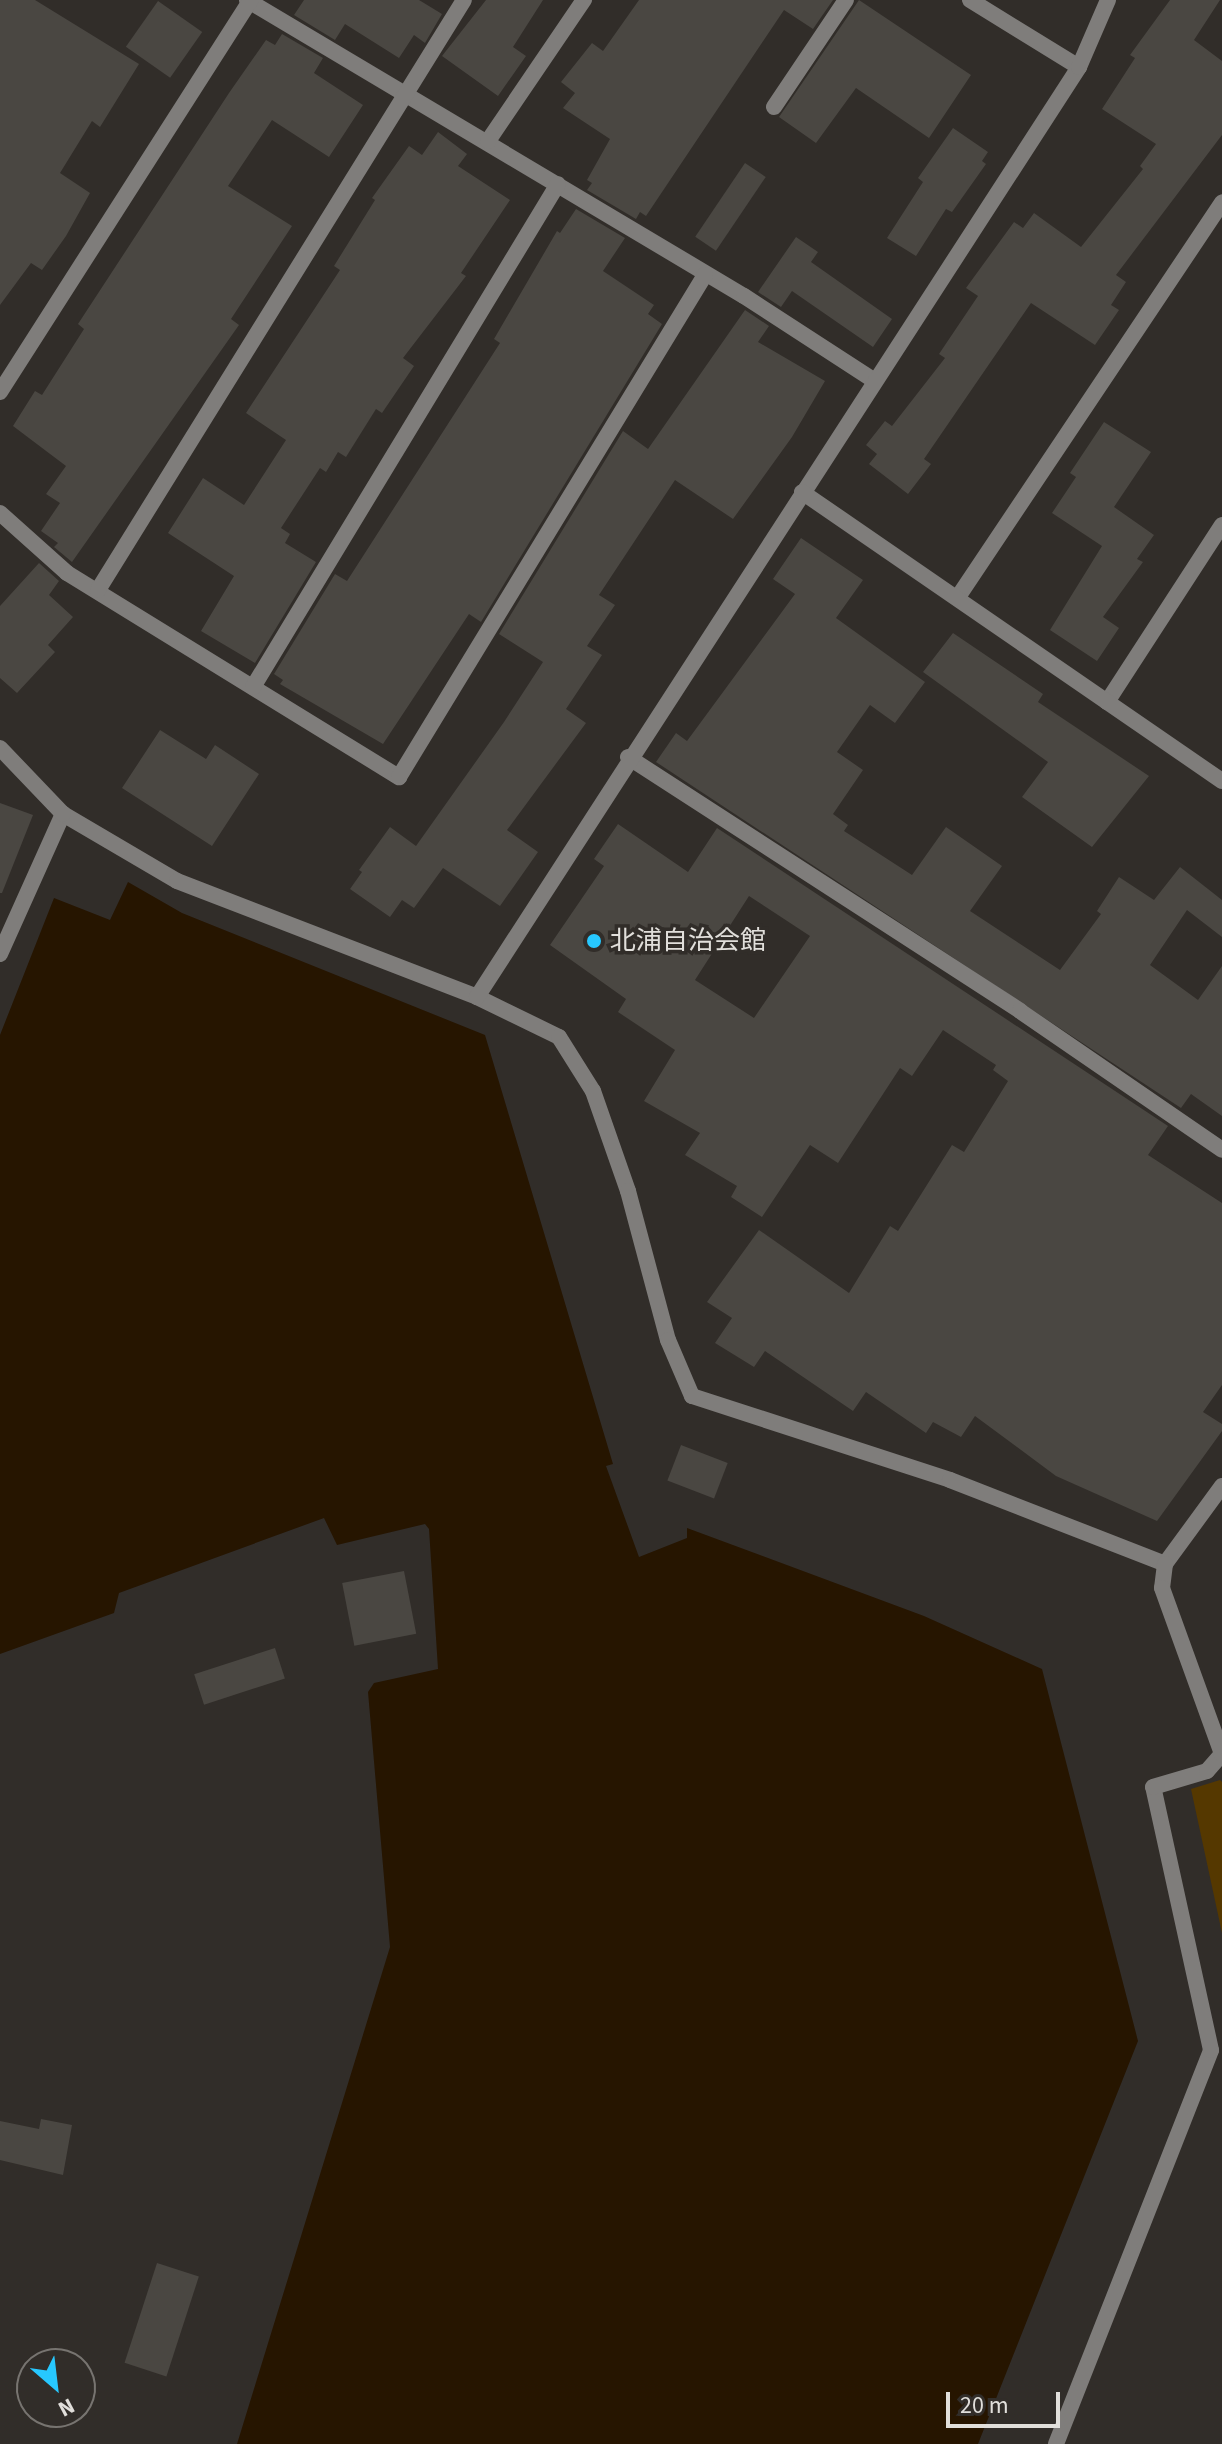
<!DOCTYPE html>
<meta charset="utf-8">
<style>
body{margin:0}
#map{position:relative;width:1222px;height:2444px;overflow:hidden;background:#312d29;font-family:"Source Sans 3","Noto Sans JP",sans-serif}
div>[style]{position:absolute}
.green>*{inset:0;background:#553800}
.water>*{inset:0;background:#261500}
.building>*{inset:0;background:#4a4742;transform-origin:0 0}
.minor>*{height:16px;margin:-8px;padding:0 8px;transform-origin:8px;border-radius:8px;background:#7f7d7b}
.tertiary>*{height:16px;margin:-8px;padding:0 8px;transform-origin:8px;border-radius:8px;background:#7f7d7b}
.dots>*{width:22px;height:22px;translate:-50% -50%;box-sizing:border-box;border:4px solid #312d29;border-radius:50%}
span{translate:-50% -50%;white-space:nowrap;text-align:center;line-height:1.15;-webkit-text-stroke:7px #312d29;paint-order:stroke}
.poi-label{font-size:26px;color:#e1dfdb}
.left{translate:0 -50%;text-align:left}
.north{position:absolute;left:16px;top:2348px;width:80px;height:80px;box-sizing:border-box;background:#312d29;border:2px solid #777470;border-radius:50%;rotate:152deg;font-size:22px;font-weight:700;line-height:32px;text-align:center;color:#e1dfdb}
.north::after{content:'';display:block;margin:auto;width:28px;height:36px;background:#27c8ff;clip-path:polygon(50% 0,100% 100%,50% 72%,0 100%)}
.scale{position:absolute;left:946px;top:2392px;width:114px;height:36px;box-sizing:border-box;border:4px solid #e1dfdb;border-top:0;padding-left:10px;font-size:24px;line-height:28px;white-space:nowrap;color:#e1dfdb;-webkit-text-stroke:6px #312d29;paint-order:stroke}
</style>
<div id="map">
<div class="green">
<div style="clip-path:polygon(1220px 1780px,1222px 1782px,1222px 1933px,1191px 1789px)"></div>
</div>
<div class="water">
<div style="clip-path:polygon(128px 882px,182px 913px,485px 1035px,613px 1464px,606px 1466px,639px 1557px,687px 1538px,687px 1528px,924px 1616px,1042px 1669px,1138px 2041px,978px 2444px,237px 2444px,390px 1947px,368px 1692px,374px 1683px,438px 1669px,429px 1529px,425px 1524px,337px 1545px,324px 1518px,119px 1593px,114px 1613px,0 1654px,0 1035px,54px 898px,110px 920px)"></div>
</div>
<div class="building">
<div style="clip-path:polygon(0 0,35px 0,139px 64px,100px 127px,92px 121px,60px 173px,90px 193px,66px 236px,42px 270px,31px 263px,0 305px)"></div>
<div style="clip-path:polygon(304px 0,419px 0,442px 14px,425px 43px,414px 35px,399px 58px,345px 24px,335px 40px,294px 15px)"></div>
<div style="clip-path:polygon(486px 0,543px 0,513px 47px,526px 56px,498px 96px,442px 56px)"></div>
<div style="clip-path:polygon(639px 0,833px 0,813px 29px,784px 10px,646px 216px,640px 212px,636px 219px,587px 190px,592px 183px,587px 180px,610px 139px,563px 108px,575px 93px,561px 82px,592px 43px,603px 51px)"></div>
<div style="clip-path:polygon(859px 0,971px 75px,929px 138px,856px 88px,816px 143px,779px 117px)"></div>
<div style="clip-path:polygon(1170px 0,1220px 0,1194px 40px,1222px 61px,1222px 135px,1116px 275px,1126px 282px,1111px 305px,1119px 310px,1095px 345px,1031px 303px,924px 459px,931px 464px,908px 494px,869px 464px,877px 454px,866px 445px,885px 421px,892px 426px,945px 358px,939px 354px,978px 296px,966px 288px,1014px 222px,1023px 228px,1034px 213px,1081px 247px,1143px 169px,1140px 166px,1156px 144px,1102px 109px,1135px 58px,1130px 55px)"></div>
<div style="left:158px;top:1px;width:54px;height:56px;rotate:35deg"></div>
<div style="clip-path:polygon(282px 34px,323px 58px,314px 73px,363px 105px,329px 157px,272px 120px,228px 186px,292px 226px,231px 319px,239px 325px,72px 562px,54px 547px,58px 543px,41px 531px,60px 503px,46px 494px,66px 466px,13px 426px,35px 391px,42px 395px,84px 329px,78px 324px,229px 93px,266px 40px,275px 45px)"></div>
<div style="clip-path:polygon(953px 128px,988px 152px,982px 161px,986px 164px,952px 212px,946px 209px,916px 256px,887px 238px,923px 182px,918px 178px)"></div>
<div style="clip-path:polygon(438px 132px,467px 154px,458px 166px,510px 200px,461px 273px,466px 276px,403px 358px,414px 366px,382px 413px,376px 409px,346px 457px,338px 452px,326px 472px,320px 468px,281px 528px,290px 534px,285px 543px,316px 562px,255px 663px,201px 631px,234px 576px,168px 533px,203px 478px,244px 505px,286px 440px,246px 413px,340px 270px,334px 266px,375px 200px,372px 198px,409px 146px,422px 155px)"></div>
<div style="left:745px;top:163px;width:25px;height:89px;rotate:34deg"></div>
<div style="clip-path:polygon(576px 209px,625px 238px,603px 271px,654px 305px,648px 314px,662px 324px,481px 622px,469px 614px,383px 744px,280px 684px,283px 680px,274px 674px,335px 574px,347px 581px,500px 343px,494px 339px,557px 231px,560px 233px)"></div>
<div style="clip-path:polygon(796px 237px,818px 252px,811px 262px,892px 319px,873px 347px,792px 291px,781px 307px,758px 292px)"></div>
<div style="clip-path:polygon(745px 310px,769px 326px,758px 342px,825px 381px,792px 437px,733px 519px,675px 480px,599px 595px,615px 605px,587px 646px,602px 655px,566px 709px,586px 723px,507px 830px,538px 852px,500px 906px,443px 868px,414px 908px,402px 900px,390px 917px,350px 889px,362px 872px,359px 870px,390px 827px,416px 846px,504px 722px,543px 662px,499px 634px,623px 431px,648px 449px)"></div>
<div style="clip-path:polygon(1104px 422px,1151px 452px,1114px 507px,1154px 535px,1137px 559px,1143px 562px,1103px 617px,1119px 628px,1097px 661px,1050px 630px,1102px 546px,1052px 513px,1076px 477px,1070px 473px)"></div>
<div style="clip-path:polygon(801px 538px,863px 580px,836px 618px,925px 682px,895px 723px,870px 705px,837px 752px,863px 770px,833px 814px,848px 825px,844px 831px,912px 875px,946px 827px,1002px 866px,970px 911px,1060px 970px,1101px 914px,1097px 911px,1119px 877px,1154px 900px,1180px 867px,1222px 900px,1222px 937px,1187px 910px,1150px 965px,1198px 1000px,1222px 966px,1222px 1116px,1191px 1094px,1181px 1108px,656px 762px,676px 733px,687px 741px,795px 594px,773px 579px)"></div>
<div style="clip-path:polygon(39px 563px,59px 581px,49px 595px,73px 617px,48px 645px,55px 652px,17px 693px,0 678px,0 606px)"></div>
<div style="clip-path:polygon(953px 633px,1043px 694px,1038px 702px,1149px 776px,1092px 847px,1022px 797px,1048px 762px,923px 672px)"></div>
<div style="clip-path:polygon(160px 730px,206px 759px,215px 745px,259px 774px,212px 846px,122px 788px)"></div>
<div style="clip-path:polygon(0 803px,33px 815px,2px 893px,0 893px)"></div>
<div style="clip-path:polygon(evenodd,618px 824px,688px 872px,717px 828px,1168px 1126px,1148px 1155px,1222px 1203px,1222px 1385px,1203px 1412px,1222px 1424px,1222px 1431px,1157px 1521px,1056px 1476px,975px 1416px,961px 1437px,933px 1422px,926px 1433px,866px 1392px,853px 1411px,765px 1351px,754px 1367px,715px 1343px,732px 1318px,707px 1302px,759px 1230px,849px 1293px,890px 1226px,898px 1231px,952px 1145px,964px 1152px,1008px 1081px,993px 1070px,996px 1065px,943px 1030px,912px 1076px,900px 1068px,838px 1163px,810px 1145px,762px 1217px,731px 1197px,737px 1186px,685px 1155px,700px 1133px,644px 1101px,675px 1050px,618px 1012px,626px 999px,550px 945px,604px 866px,594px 859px,618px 824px,749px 896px,810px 936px,754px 1018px,695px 980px,749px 896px)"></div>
<div style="left:681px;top:1445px;width:50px;height:38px;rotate:21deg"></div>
<div style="left:404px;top:1571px;width:64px;height:63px;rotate:79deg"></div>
<div style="left:275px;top:1648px;width:32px;height:85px;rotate:72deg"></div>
<div style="clip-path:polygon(41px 2119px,72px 2125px,63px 2175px,0 2160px,0 2121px,39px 2129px)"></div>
<div style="left:157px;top:2263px;width:44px;height:105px;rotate:18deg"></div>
</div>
<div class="minor">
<div style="left:247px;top:0;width:578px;rotate:30.78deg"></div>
<div style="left:744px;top:296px;width:156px;rotate:33deg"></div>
<div style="left:970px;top:0;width:128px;rotate:31.6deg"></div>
<div style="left:774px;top:107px;width:129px;rotate:-56.1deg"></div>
<div style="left:488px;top:141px;width:171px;rotate:-55.8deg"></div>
<div style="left:0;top:392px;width:465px;rotate:-57.4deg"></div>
<div style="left:0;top:513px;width:90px;rotate:41.8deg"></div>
<div style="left:67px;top:573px;width:390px;rotate:31.6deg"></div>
<div style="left:399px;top:777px;width:588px;rotate:-58.64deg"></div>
<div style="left:98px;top:590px;width:694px;rotate:-58.19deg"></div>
<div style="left:958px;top:597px;width:475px;rotate:-56.2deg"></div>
<div style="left:253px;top:687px;width:588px;rotate:-58.77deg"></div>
<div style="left:1107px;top:702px;width:211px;rotate:-57deg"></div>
<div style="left:628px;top:757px;width:467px;rotate:32.9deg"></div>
<div style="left:1020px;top:1011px;width:245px;rotate:34.5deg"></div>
<div style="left:0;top:954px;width:154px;rotate:-65.8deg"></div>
<div style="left:63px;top:814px;width:132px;rotate:30.4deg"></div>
<div style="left:177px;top:881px;width:322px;rotate:21.1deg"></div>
<div style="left:477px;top:997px;width:91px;rotate:26deg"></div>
<div style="left:559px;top:1037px;width:64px;rotate:57.8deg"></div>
<div style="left:593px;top:1091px;width:106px;rotate:70.7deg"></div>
<div style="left:628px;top:1191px;width:154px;rotate:75deg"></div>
<div style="left:668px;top:1340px;width:61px;rotate:66.8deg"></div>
<div style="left:692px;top:1396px;width:271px;rotate:18deg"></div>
<div style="left:950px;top:1480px;width:231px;rotate:21.3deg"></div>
<div style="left:477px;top:997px;width:1108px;rotate:-57.08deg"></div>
<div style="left:1079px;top:67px;width:73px;rotate:-66.6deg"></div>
<div style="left:1056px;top:2444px;width:423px;rotate:-68.5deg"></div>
<div style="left:1211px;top:2050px;width:269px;rotate:-102.4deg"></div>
<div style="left:1153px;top:1787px;width:56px;rotate:-16.5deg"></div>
<div style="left:1207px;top:1771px;width:23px;rotate:-49deg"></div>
</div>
<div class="tertiary">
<div style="left:802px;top:492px;width:510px;rotate:34.53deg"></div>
<div style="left:0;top:748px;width:91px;rotate:46.3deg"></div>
<div style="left:1222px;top:1486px;width:97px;rotate:126.2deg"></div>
<div style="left:1165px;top:1564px;width:24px;rotate:97deg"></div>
<div style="left:1162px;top:1588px;width:177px;rotate:70.1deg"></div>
</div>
<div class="dots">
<div style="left:594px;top:941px;background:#27c8ff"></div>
</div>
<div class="poi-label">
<span class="left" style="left:610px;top:941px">北浦自治会館</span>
</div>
<div class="north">N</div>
<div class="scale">20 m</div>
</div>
